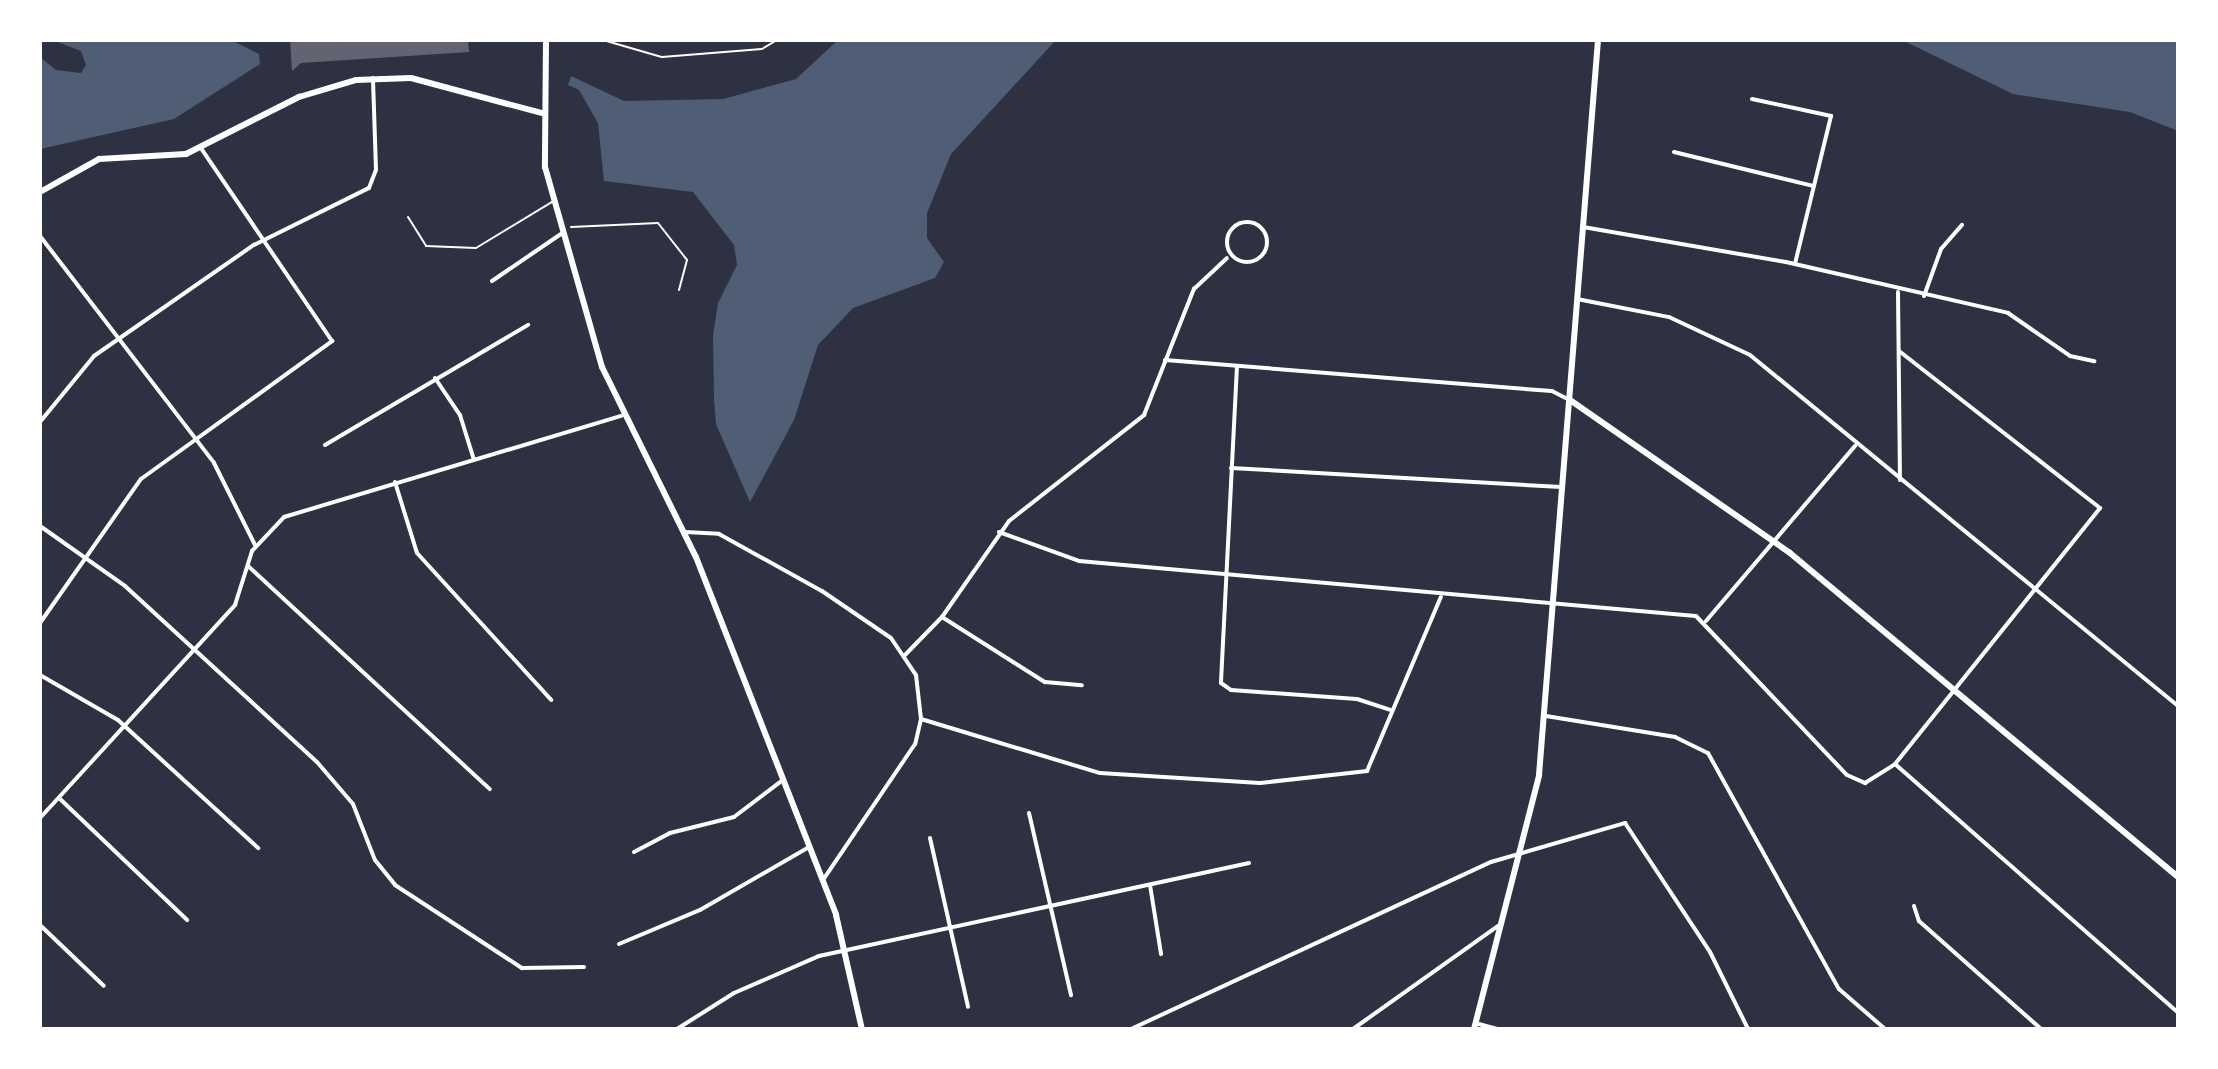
<!DOCTYPE html>
<style>
body{margin:0}
#map{position:relative;width:2218px;height:1069px;overflow:hidden;background:#2d3142;font-family:"PT Sans",sans-serif}
div>[style]{position:absolute}
.water>*{inset:0;background:#4f5d75}
.building>*{inset:0;background:#626471}
.path>*{height:2px;margin:-1px;padding:0 1px;transform-origin:1px;border-radius:1px;background:#fff}
.service>*{height:2px;margin:-1px;padding:0 1px;transform-origin:1px;border-radius:1px;background:#fff}
.minor>*{height:4px;margin:-2px;padding:0 2px;transform-origin:2px;border-radius:2px;background:#fff}
.minor>.ring{margin:-2px;padding:0;box-sizing:content-box;background:none;border:4px solid #fff;border-radius:50%}
.secondary>*{height:6px;margin:-3px;padding:0 3px;transform-origin:3px;border-radius:3px;background:#fff}
.primary>*{height:6px;margin:-3px;padding:0 3px;transform-origin:3px;border-radius:3px;background:#fff}
span{translate:-50% -50%;white-space:nowrap;text-align:center;line-height:1.15;-webkit-text-stroke:6px #fff;paint-order:stroke}
.frame{position:absolute;inset:0;border:42px solid #fff;pointer-events:none}
</style>
<div id="map">
<div class="water">
<div style="clip-path:polygon(52px 40px,231px 40px,259px 54px,260px 64px,174px 119px,40px 149px,40px 57px,56px 70px,81px 73px,86px 65px,81px 51px)"></div>
<div style="clip-path:polygon(838px 40px,1056px 40px,951px 154px,927px 213px,927px 238px,944px 262px,935px 278px,853px 308px,818px 345px,794px 420px,750px 502px,716px 424px,714px 399px,713px 336px,718px 303px,737px 265px,734px 245px,693px 192px,604px 181px,598px 123px,579px 90px,568px 85px,571px 76px,624px 101px,723px 99px,796px 79px)"></div>
<div style="clip-path:polygon(1902px 40px,2178px 40px,2178px 131px,2130px 112px,2013px 94px)"></div>
</div>
<div class="building">
<div style="clip-path:polygon(290px 40px,468px 40px,469px 52px,301px 63px,292px 71px)"></div>
</div>
<div class="path">
<div style="left:603px;top:40px;width:61px;rotate:16.1deg"></div>
<div style="left:662px;top:57px;width:100px;rotate:-4.6deg"></div>
<div style="left:762px;top:49px;width:17px;rotate:-31deg"></div>
<div style="left:571px;top:227px;width:87px;rotate:-2.6deg"></div>
<div style="left:658px;top:223px;width:47px;rotate:51.9deg"></div>
<div style="left:687px;top:260px;width:31px;rotate:105deg"></div>
</div>
<div class="service">
<div style="left:408px;top:217px;width:34px;rotate:58deg"></div>
<div style="left:426px;top:246px;width:50px;rotate:2.3deg"></div>
<div style="left:476px;top:248px;width:89px;rotate:-31.2deg"></div>
</div>
<div class="minor">
<div style="left:1752px;top:99px;width:81px;rotate:12.1deg"></div>
<div style="left:1831px;top:116px;width:152px;rotate:103.7deg"></div>
<div style="left:1674px;top:152px;width:143px;rotate:13.7deg"></div>
<div class="ring" style="left:1227px;top:222px;width:36px;height:36px"></div>
<div style="left:1583px;top:227px;width:206px;rotate:9.8deg"></div>
<div style="left:1786px;top:262px;width:228px;rotate:12.9deg"></div>
<div style="left:2008px;top:313px;width:75px;rotate:34.7deg"></div>
<div style="left:2070px;top:356px;width:25px;rotate:12deg"></div>
<div style="left:40px;top:236px;width:286px;rotate:52.5deg"></div>
<div style="left:214px;top:463px;width:92px;rotate:63.4deg"></div>
<div style="left:492px;top:281px;width:83px;rotate:-34.3deg"></div>
<div style="left:1898px;top:292px;width:188px;rotate:89.4deg"></div>
<div style="left:1924px;top:296px;width:50px;rotate:-70.1deg"></div>
<div style="left:1941px;top:249px;width:32px;rotate:-49deg"></div>
<div style="left:1577px;top:299px;width:94px;rotate:11.1deg"></div>
<div style="left:1669px;top:317px;width:89px;rotate:25.1deg"></div>
<div style="left:1750px;top:355px;width:554px;rotate:39.35deg"></div>
<div style="left:1165px;top:360px;width:388px;rotate:4.6deg"></div>
<div style="left:1552px;top:391px;width:18px;rotate:27deg"></div>
<div style="left:1237px;top:366px;width:317px;rotate:92.9deg"></div>
<div style="left:1221px;top:683px;width:12px;rotate:35deg"></div>
<div style="left:1231px;top:690px;width:126px;rotate:4.1deg"></div>
<div style="left:1357px;top:699px;width:35px;rotate:18deg"></div>
<div style="left:435px;top:378px;width:45px;rotate:56deg"></div>
<div style="left:460px;top:415px;width:47px;rotate:72.7deg"></div>
<div style="left:40px;top:422px;width:85px;rotate:-50.7deg"></div>
<div style="left:94px;top:356px;width:195px;rotate:-34.8deg"></div>
<div style="left:254px;top:245px;width:128px;rotate:-26.4deg"></div>
<div style="left:369px;top:188px;width:19px;rotate:-69deg"></div>
<div style="left:376px;top:170px;width:92px;rotate:-91.9deg"></div>
<div style="left:325px;top:445px;width:236px;rotate:-30.6deg"></div>
<div style="left:1231px;top:468px;width:331px;rotate:3.3deg"></div>
<div style="left:395px;top:482px;width:74px;rotate:72.8deg"></div>
<div style="left:417px;top:553px;width:199px;rotate:47.6deg"></div>
<div style="left:40px;top:526px;width:104px;rotate:35.2deg"></div>
<div style="left:125px;top:586px;width:260px;rotate:42.5deg"></div>
<div style="left:317px;top:762px;width:55px;rotate:49.4deg"></div>
<div style="left:353px;top:804px;width:60px;rotate:68.6deg"></div>
<div style="left:375px;top:860px;width:32px;rotate:51deg"></div>
<div style="left:395px;top:885px;width:152px;rotate:33.2deg"></div>
<div style="left:522px;top:968px;width:62px;rotate:-0.9deg"></div>
<div style="left:685px;top:532px;width:34px;rotate:3deg"></div>
<div style="left:719px;top:534px;width:118px;rotate:29deg"></div>
<div style="left:822px;top:591px;width:83px;rotate:34.3deg"></div>
<div style="left:891px;top:638px;width:45px;rotate:56deg"></div>
<div style="left:916px;top:675px;width:44px;rotate:83.5deg"></div>
<div style="left:921px;top:719px;width:26px;rotate:103deg"></div>
<div style="left:915px;top:744px;width:164px;rotate:124.1deg"></div>
<div style="left:999px;top:532px;width:85px;rotate:19.9deg"></div>
<div style="left:1079px;top:561px;width:619px;rotate:5.09deg"></div>
<div style="left:1696px;top:616px;width:219px;rotate:46.5deg"></div>
<div style="left:1847px;top:775px;width:20px;rotate:24deg"></div>
<div style="left:1865px;top:783px;width:36px;rotate:-32deg"></div>
<div style="left:1895px;top:764px;width:328px;rotate:-51.3deg"></div>
<div style="left:2100px;top:508px;width:255px;rotate:-142deg"></div>
<div style="left:248px;top:566px;width:329px;rotate:42.7deg"></div>
<div style="left:942px;top:617px;width:122px;rotate:32.3deg"></div>
<div style="left:1045px;top:682px;width:37px;rotate:5deg"></div>
<div style="left:1706px;top:621px;width:230px;rotate:-49.6deg"></div>
<div style="left:40px;top:623px;width:176px;rotate:-55deg"></div>
<div style="left:141px;top:479px;width:236px;rotate:-35.8deg"></div>
<div style="left:332px;top:341px;width:235px;rotate:-124.2deg"></div>
<div style="left:905px;top:655px;width:53px;rotate:-45.8deg"></div>
<div style="left:942px;top:617px;width:117px;rotate:-55.1deg"></div>
<div style="left:1009px;top:521px;width:172px;rotate:-38.1deg"></div>
<div style="left:1144px;top:415px;width:136px;rotate:-68.4deg"></div>
<div style="left:1194px;top:289px;width:45px;rotate:-43.2deg"></div>
<div style="left:40px;top:675px;width:90px;rotate:30deg"></div>
<div style="left:118px;top:720px;width:190px;rotate:42.4deg"></div>
<div style="left:1546px;top:716px;width:131px;rotate:9.2deg"></div>
<div style="left:1675px;top:737px;width:37px;rotate:26deg"></div>
<div style="left:1708px;top:753px;width:270px;rotate:61deg"></div>
<div style="left:1839px;top:989px;width:61px;rotate:41deg"></div>
<div style="left:921px;top:719px;width:187px;rotate:16.8deg"></div>
<div style="left:1100px;top:773px;width:160px;rotate:3.6deg"></div>
<div style="left:1260px;top:783px;width:108px;rotate:-6.4deg"></div>
<div style="left:1367px;top:771px;width:189px;rotate:-67deg"></div>
<div style="left:1895px;top:764px;width:377px;rotate:41.3deg"></div>
<div style="left:59px;top:798px;width:177px;rotate:43.6deg"></div>
<div style="left:1029px;top:813px;width:187px;rotate:77deg"></div>
<div style="left:40px;top:818px;width:289px;rotate:-47.5deg"></div>
<div style="left:235px;top:605px;width:57px;rotate:-72.5deg"></div>
<div style="left:252px;top:551px;width:47px;rotate:-46.7deg"></div>
<div style="left:284px;top:517px;width:352px;rotate:-16.7deg"></div>
<div style="left:930px;top:838px;width:173px;rotate:77.3deg"></div>
<div style="left:634px;top:852px;width:41px;rotate:-27.8deg"></div>
<div style="left:670px;top:833px;width:66px;rotate:-14deg"></div>
<div style="left:734px;top:817px;width:61px;rotate:-37.1deg"></div>
<div style="left:1150px;top:885px;width:70px;rotate:80.9deg"></div>
<div style="left:1914px;top:906px;width:16px;rotate:72deg"></div>
<div style="left:1919px;top:921px;width:163px;rotate:41.5deg"></div>
<div style="left:40px;top:925px;width:88px;rotate:43.6deg"></div>
<div style="left:619px;top:944px;width:88px;rotate:-22.8deg"></div>
<div style="left:700px;top:910px;width:126px;rotate:-30deg"></div>
<div style="left:1475px;top:1023px;width:24px;rotate:15deg"></div>
<div style="left:677px;top:1029px;width:67px;rotate:-32.3deg"></div>
<div style="left:734px;top:993px;width:93px;rotate:-23.5deg"></div>
<div style="left:819px;top:956px;width:440px;rotate:-12.2deg"></div>
<div style="left:1131px;top:1029px;width:397px;rotate:-24.9deg"></div>
<div style="left:1491px;top:862px;width:140px;rotate:-16.2deg"></div>
<div style="left:1625px;top:823px;width:154px;rotate:56.6deg"></div>
<div style="left:1710px;top:952px;width:86px;rotate:63.7deg"></div>
<div style="left:1353px;top:1029px;width:178px;rotate:-35.4deg"></div>
<div style="left:2177px;top:1029px;width:1px;rotate:-45deg"></div>
</div>
<div class="secondary">
<div style="left:40px;top:192px;width:68px;rotate:-29.2deg"></div>
<div style="left:99px;top:159px;width:87px;rotate:-3.3deg"></div>
<div style="left:186px;top:154px;width:127px;rotate:-26.8deg"></div>
<div style="left:299px;top:97px;width:59px;rotate:-16.6deg"></div>
<div style="left:356px;top:80px;width:55px;rotate:-2.1deg"></div>
<div style="left:411px;top:78px;width:136px;rotate:15deg"></div>
<div style="left:1570px;top:400px;width:268px;rotate:34.8deg"></div>
<div style="left:1790px;top:553px;width:505px;rotate:39.86deg"></div>
<div style="left:1474px;top:1029px;width:262px;rotate:-75.6deg"></div>
<div style="left:1539px;top:775px;width:737px;rotate:-85.41deg"></div>
</div>
<div class="primary">
<div style="left:546px;top:40px;width:127px;rotate:90.5deg"></div>
<div style="left:545px;top:167px;width:208px;rotate:74.1deg"></div>
<div style="left:602px;top:367px;width:212px;rotate:63.7deg"></div>
<div style="left:696px;top:557px;width:384px;rotate:68.6deg"></div>
<div style="left:836px;top:915px;width:117px;rotate:77.2deg"></div>
</div>
<div class="frame"></div>
</div>
